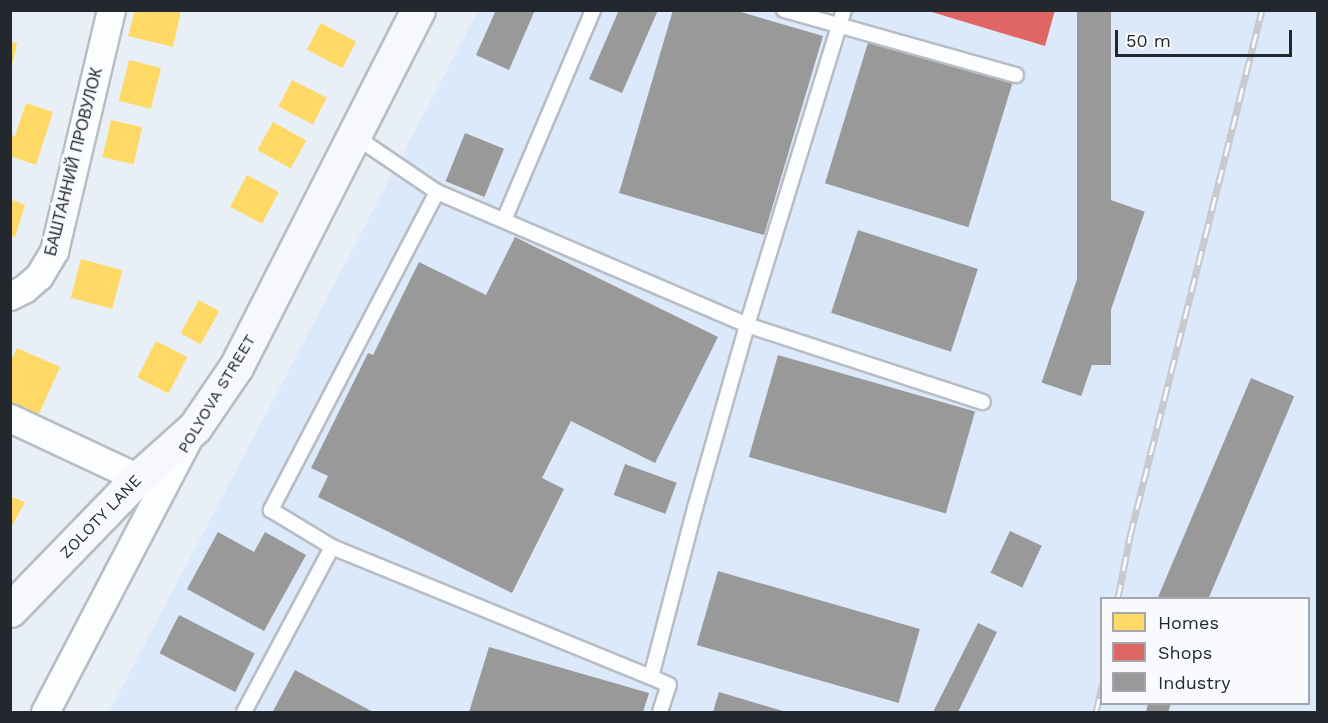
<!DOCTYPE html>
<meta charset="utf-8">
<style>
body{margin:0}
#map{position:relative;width:1328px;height:723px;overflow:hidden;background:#e9eff7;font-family:"Work Sans",sans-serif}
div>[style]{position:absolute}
.built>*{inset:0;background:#dce9fa}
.homes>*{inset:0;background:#ffd966;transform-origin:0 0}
.shops>*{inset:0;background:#e06666}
.industry>*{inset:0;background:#999;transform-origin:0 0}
.roads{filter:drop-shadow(2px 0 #b8bdc4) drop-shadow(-2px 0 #b8bdc4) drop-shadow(0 2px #b8bdc4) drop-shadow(0 -2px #b8bdc4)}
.service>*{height:14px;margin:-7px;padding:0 7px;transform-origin:7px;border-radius:7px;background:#fcfdfe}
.minor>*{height:27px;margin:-13.5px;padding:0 13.5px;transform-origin:13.5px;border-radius:13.5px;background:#fcfdfe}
.secondary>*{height:33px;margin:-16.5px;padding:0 16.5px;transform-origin:16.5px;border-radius:16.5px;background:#f7f8fb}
.rail>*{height:7px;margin-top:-3.5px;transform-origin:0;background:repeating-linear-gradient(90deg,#f8fafe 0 14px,#c6c8cb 0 28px);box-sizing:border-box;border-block:2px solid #c6c8cb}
span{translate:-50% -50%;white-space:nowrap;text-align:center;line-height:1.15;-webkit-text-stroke:6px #f8fafe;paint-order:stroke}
.street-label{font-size:16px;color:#23282f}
.frame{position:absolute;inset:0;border:12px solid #23282f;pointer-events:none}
.legend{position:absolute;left:1100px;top:597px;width:210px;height:108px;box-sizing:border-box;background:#f8fafe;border:2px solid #a3a6ab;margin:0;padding:8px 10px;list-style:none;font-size:18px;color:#23282f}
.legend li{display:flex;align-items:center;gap:12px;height:30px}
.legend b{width:30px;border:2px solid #a3a6ab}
.scale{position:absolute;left:1115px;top:30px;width:177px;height:27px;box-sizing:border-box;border:3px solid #23282f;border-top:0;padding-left:8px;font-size:18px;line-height:21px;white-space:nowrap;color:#23282f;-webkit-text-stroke:4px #f8fafe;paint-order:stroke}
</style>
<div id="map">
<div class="built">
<div style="clip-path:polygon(evenodd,478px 11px,1317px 11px,1317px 712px,109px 712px,478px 11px,1102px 598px,1308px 598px,1308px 704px,1102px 704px,1102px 598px)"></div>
</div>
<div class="homes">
<div style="clip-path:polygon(135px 10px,181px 10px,173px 47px,128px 36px)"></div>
<div style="left:321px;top:23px;width:40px;height:30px;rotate:28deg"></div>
<div style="clip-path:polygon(10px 42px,17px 43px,11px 70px,10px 70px)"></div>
<div style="left:129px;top:60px;width:33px;height:42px;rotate:14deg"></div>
<div style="left:292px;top:80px;width:39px;height:30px;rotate:27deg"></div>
<div style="clip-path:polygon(26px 103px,53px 112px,36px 165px,10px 156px,10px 135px,15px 136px)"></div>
<div style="left:111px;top:120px;width:32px;height:38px;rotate:13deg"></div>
<div style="left:273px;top:122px;width:38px;height:32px;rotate:29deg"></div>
<div style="left:247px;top:175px;width:36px;height:36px;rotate:28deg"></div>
<div style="clip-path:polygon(10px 199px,25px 205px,15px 237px,10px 236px)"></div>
<div style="left:81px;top:259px;width:43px;height:40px;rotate:15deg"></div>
<div style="left:199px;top:300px;width:23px;height:38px;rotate:29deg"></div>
<div style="left:156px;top:341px;width:35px;height:41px;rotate:27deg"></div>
<div style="clip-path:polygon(17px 348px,60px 367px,38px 416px,10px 403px,10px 363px)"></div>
<div style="clip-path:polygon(10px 496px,25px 502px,10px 530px)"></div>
</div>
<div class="shops">
<div style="clip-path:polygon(925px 10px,1055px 10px,1045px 46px)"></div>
</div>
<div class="industry">
<div style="clip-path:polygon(496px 10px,535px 10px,509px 70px,476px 55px)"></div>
<div style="clip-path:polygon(619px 10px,658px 10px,622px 93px,589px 79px)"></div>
<div style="clip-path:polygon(673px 10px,734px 10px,823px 36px,764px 235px,619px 193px)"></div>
<div style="left:1077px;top:10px;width:34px;height:355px"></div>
<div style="left:870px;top:36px;width:150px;height:154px;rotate:17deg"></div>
<div style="left:465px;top:133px;width:42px;height:52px;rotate:22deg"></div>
<div style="left:1105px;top:198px;width:42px;height:195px;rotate:19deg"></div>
<div style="left:858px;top:230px;width:126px;height:87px;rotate:18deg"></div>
<div style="clip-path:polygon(515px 237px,718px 337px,655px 463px,571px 421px,542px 478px,564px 489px,512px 593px,318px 497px,328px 476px,311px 468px,368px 353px,373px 355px,419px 262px,486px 295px)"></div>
<div style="left:778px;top:355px;width:205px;height:106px;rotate:16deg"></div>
<div style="left:1251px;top:378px;width:47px;height:240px;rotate:23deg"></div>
<div style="left:625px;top:464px;width:55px;height:33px;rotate:20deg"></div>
<div style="left:1010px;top:531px;width:35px;height:46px;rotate:25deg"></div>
<div style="clip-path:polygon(218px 532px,254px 552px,265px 532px,306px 555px,264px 631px,187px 589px)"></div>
<div style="left:718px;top:571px;width:210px;height:77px;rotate:16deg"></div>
<div style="left:179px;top:615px;width:85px;height:43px;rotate:27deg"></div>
<div style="clip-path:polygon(978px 623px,997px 632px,958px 712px,933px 712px)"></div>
<div style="clip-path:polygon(489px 647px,649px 693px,643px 712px,469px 712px)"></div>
<div style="clip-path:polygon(295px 670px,373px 712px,276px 712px,273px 711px)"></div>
<div style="clip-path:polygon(719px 692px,786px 712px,713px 712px)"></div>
<div style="clip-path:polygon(1148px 704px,1171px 704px,1168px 712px,1146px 712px)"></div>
</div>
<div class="roads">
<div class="service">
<div style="left:784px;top:10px;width:241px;rotate:15.7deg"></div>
<div style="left:356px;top:137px;width:98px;rotate:34.2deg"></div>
<div style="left:437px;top:192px;width:337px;rotate:23.2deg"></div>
<div style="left:747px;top:325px;width:248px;rotate:18.1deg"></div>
<div style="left:437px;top:192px;width:359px;rotate:117.6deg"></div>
<div style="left:271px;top:510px;width:71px;rotate:31.2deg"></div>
<div style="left:332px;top:547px;width:344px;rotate:22.2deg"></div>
<div style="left:504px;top:220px;width:228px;rotate:-67deg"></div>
<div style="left:244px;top:712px;width:187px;rotate:-61.9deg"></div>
<div style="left:660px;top:712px;width:28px;rotate:-72deg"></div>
<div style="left:669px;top:685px;width:20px;rotate:-156deg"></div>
<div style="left:651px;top:677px;width:175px;rotate:-75.4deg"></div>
<div style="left:695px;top:508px;width:190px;rotate:-74.1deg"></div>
<div style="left:747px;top:325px;width:330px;rotate:-72.9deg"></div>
</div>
<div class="minor">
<div style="left:10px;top:296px;width:16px;rotate:-27deg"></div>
<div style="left:24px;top:289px;width:20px;rotate:-41deg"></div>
<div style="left:39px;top:276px;width:29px;rotate:-59deg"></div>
<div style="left:54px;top:251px;width:248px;rotate:-76.7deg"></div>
<div style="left:10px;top:418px;width:141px;rotate:25.1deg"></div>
<div style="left:45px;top:712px;width:309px;rotate:-62.4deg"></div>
</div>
<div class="secondary">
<div style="left:10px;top:610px;width:184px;rotate:-45.9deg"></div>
<div style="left:138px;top:478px;width:76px;rotate:-41.8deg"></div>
<div style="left:195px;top:427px;width:73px;rotate:-55.7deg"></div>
<div style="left:236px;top:367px;width:401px;rotate:-63deg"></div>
</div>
</div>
<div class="rail">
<div style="left:1118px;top:598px;width:63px;rotate:-79deg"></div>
<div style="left:1130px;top:536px;width:542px;rotate:-75.91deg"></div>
<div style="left:1096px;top:712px;width:28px;rotate:-77deg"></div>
</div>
<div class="street-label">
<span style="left:74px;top:162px;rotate:-76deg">БАШТАННИЙ ПРОВУЛОК</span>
<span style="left:217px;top:394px;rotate:-59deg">POLYOVA STREET</span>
<span style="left:101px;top:517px;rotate:-46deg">ZOLOTY LANE</span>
</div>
<div class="frame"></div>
<ul class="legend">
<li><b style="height:16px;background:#ffd966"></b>Homes</li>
<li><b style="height:16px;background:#e06666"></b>Shops</li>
<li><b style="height:16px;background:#999"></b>Industry</li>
</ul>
<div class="scale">50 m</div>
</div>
